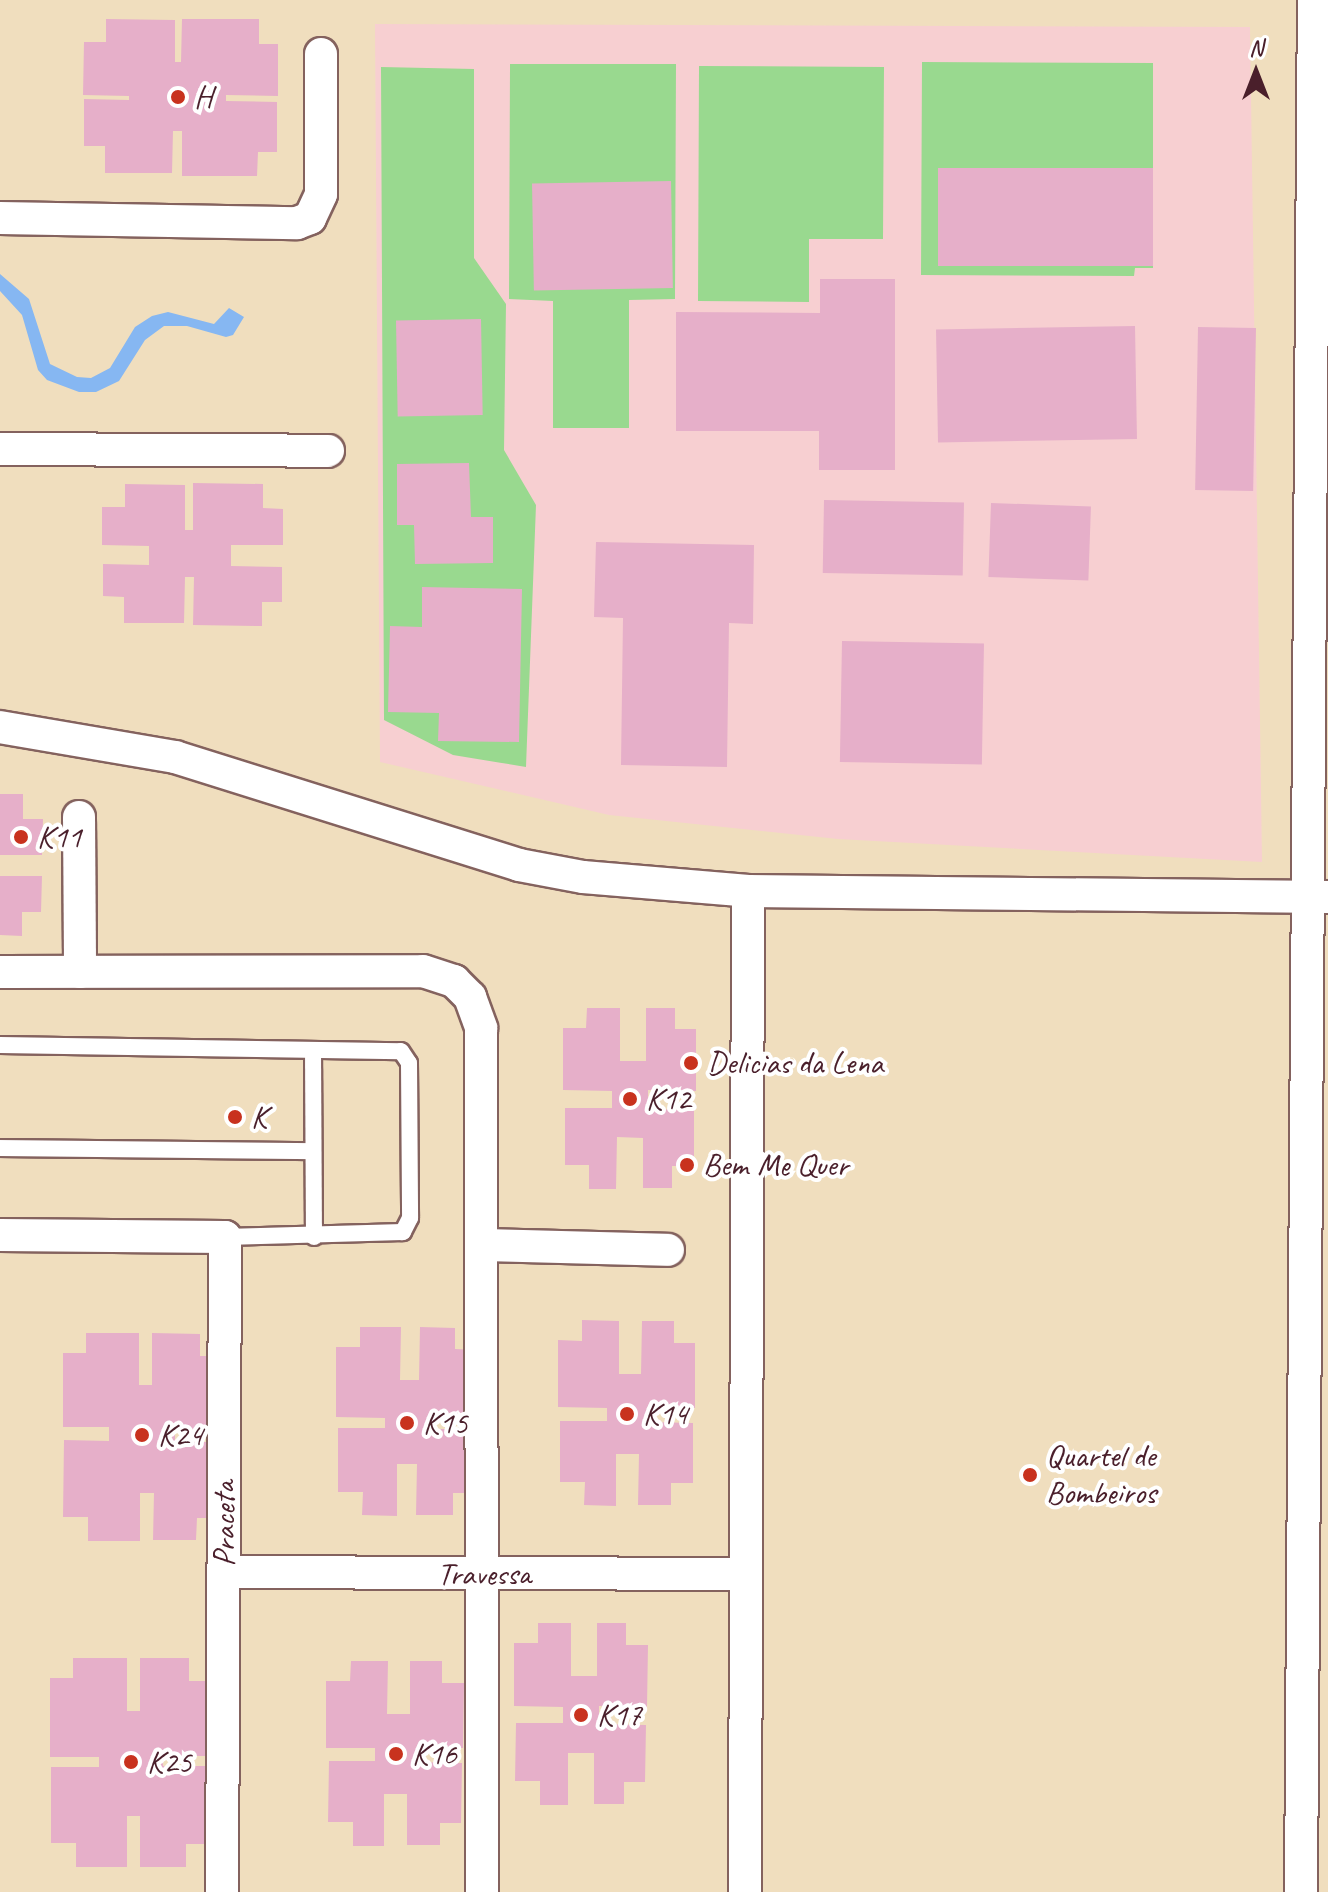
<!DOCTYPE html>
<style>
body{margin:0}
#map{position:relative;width:1328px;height:1892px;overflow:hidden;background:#f0debe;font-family:Caveat,sans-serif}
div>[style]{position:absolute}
.built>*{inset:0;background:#f7cfd1}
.green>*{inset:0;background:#99d98f}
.water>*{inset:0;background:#86b7f2}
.building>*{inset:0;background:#e6afc9;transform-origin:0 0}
.roads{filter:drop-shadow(2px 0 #84625e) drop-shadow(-2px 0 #84625e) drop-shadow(0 2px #84625e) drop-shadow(0 -2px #84625e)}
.lane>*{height:16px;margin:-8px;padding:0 8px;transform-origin:8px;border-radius:8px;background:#fff}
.street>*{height:32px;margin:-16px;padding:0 16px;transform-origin:16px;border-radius:16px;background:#fff}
.dots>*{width:22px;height:22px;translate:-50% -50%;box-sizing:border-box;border:4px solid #fff;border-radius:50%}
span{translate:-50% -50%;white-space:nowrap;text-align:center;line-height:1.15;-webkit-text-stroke:8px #fff;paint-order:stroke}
.poi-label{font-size:32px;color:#4a1f2b}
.left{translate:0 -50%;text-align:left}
.street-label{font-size:32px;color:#4a1f2b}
.north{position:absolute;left:1216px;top:32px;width:80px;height:80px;-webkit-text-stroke:6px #fff;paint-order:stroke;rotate:0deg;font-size:22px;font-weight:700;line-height:32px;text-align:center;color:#4a1f2b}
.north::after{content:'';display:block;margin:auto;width:28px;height:36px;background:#4a1f2b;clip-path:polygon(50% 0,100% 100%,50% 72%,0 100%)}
</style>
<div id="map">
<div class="built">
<div style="clip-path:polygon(375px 24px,1250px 27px,1262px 862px,838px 839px,609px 815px,380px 762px)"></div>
</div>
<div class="green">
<div style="clip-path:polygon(922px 62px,1153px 63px,1153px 268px,1135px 268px,1134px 276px,921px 275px)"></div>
<div style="clip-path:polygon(510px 64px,676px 64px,675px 299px,629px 300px,629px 428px,553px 428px,553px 301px,509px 299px)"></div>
<div style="clip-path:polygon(699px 66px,884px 67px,883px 239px,809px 239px,809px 302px,698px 301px)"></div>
<div style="clip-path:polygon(381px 67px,474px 69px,474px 258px,506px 304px,504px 450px,536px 505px,526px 767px,453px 755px,384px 720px)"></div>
</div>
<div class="water">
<div style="clip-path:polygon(0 274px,29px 299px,50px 364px,77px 377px,91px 378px,110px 368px,135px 327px,152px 316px,168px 312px,214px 324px,229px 308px,244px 317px,233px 335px,226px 337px,187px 326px,164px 326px,145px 340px,119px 381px,96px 392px,79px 392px,47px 380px,38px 370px,22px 315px,0 291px)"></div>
</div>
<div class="building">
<div style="clip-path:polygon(106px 19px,175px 20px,175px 62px,181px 62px,182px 19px,259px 19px,259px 44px,278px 44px,278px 96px,226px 95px,226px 101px,277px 102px,277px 152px,258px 152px,257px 176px,182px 176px,182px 131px,173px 131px,172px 173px,105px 173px,105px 146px,84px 146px,84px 99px,129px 100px,129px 96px,83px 95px,84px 42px,106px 42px)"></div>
<div style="left:938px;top:168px;width:215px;height:98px"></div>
<div style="left:671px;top:181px;width:107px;height:139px;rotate:89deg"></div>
<div style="clip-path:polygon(820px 279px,895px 279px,895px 470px,819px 470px,819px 431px,676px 431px,676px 312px,820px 313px)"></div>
<div style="left:481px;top:319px;width:96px;height:85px;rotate:89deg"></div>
<div style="left:1135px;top:326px;width:113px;height:199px;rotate:89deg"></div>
<div style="left:1198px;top:327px;width:58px;height:163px;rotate:1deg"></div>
<div style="clip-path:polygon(469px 463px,471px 517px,493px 517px,493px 563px,415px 564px,414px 525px,397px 525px,397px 464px)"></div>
<div style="clip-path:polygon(193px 483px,263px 484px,263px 508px,283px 509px,283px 545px,231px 545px,231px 566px,282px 567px,282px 602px,262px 602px,262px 626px,193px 625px,194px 577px,185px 577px,184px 623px,124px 623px,124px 597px,103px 596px,103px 564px,149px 565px,149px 546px,102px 545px,102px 507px,125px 507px,125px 484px,185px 485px,185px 530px,193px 530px)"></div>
<div style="left:824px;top:500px;width:140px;height:73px;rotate:1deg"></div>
<div style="left:991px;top:503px;width:100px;height:74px;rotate:2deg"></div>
<div style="clip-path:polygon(596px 542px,754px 545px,753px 624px,729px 623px,727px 767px,621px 765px,623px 618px,594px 617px)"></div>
<div style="clip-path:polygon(422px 587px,522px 589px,519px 742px,438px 741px,439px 713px,388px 712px,390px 626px,422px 627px)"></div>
<div style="left:842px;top:641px;width:142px;height:121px;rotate:1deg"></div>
<div style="clip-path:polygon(0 794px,23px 794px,23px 819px,43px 819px,42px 855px,0 855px)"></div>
<div style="clip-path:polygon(0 876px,42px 876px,41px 912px,22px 912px,22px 936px,0 935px)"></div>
<div style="clip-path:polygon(587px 1008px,620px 1008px,620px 1061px,646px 1061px,646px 1008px,675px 1008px,675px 1029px,696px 1029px,696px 1091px,648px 1090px,648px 1109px,694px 1110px,694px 1166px,672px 1166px,672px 1188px,643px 1188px,643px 1138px,617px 1137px,616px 1189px,589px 1189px,589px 1165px,565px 1165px,565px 1108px,612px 1108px,612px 1091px,563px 1090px,563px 1028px,586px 1028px)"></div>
<div style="clip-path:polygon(582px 1320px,619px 1321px,619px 1374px,641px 1374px,642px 1321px,674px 1321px,674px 1343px,695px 1343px,695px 1408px,647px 1407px,647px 1422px,693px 1423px,693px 1483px,671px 1483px,671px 1505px,638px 1505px,639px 1454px,616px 1454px,616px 1506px,584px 1505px,585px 1482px,560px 1482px,560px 1421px,607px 1421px,607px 1408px,558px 1407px,558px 1340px,582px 1341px)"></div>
<div style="clip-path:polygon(360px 1327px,401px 1327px,400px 1380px,419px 1380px,420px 1327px,455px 1328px,455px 1349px,477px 1350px,476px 1418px,428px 1417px,428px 1429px,475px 1429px,474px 1493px,453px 1493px,453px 1515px,416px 1515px,417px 1464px,397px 1464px,397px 1516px,362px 1515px,363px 1492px,338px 1492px,338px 1428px,385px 1428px,385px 1418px,336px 1417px,336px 1347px,360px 1347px)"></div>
<div style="clip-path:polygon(86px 1333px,139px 1333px,139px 1385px,152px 1385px,152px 1333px,200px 1334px,200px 1356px,221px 1356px,221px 1430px,175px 1429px,175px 1442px,219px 1442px,219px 1518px,197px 1518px,196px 1540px,153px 1540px,154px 1493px,140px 1493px,140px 1541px,88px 1541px,88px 1517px,63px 1517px,64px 1440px,109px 1441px,109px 1427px,63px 1427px,63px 1353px,86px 1353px)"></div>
<div style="clip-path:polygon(538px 1623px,571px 1623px,571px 1676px,597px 1676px,597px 1623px,626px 1623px,626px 1645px,648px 1645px,647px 1707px,599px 1706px,599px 1724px,646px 1725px,645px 1782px,624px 1782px,624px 1804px,594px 1804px,594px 1753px,568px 1753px,568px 1805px,540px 1805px,540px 1781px,515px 1781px,516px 1723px,563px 1723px,563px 1707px,514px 1706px,514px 1643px,538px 1643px)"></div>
<div style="clip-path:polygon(73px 1658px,127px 1658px,127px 1711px,140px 1711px,140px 1658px,189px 1658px,189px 1681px,208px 1681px,208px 1756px,163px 1756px,163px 1766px,209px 1766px,208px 1844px,186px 1844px,186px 1867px,140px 1867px,140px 1816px,127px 1816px,127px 1867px,76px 1867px,76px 1843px,51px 1843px,51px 1767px,99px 1767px,99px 1757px,50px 1757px,50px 1678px,73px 1678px)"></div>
<div style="clip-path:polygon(351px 1661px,388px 1661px,387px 1714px,410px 1714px,410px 1661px,442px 1661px,442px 1683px,464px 1683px,463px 1748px,416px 1748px,416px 1762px,462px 1763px,461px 1823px,440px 1823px,440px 1845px,407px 1845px,407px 1794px,384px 1794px,384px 1846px,353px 1846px,353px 1822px,328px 1822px,329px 1761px,375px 1761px,375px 1748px,326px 1748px,326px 1681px,350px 1681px)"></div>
</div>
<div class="roads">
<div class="lane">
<div style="left:0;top:1045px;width:401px;rotate:0.9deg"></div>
<div style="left:401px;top:1051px;width:14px;rotate:56deg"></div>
<div style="left:409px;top:1063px;width:155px;rotate:89.6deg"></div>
<div style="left:410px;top:1218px;width:16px;rotate:117deg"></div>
<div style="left:403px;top:1232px;width:178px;rotate:178.4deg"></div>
<div style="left:313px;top:1050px;width:187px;rotate:89.7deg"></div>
<div style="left:0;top:1148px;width:312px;rotate:0.6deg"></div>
</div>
<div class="street">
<div style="left:0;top:218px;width:297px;rotate:1deg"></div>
<div style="left:297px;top:223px;width:14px;rotate:-21deg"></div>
<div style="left:310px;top:218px;width:26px;rotate:-65deg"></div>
<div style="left:321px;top:194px;width:140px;rotate:-90deg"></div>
<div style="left:0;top:449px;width:328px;rotate:0.3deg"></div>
<div style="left:0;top:727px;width:178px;rotate:9.7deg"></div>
<div style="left:175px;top:757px;width:361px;rotate:17.4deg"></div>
<div style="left:519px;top:865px;width:65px;rotate:10.6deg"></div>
<div style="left:583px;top:877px;width:166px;rotate:4.8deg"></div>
<div style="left:748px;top:891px;width:580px;rotate:0.59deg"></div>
<div style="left:79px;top:817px;width:155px;rotate:89.6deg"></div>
<div style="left:0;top:972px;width:423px;rotate:-0.1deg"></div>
<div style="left:423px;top:971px;width:33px;rotate:18deg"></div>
<div style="left:454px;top:981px;width:23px;rotate:45deg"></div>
<div style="left:470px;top:997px;width:33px;rotate:70deg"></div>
<div style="left:481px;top:1028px;width:864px;rotate:89.93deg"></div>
<div style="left:0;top:1235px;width:225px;rotate:0.5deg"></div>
<div style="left:225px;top:1237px;width:655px;rotate:90.26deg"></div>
<div style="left:482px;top:1245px;width:186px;rotate:1.5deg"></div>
<div style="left:224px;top:1572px;width:520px;rotate:0.22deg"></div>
<div style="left:745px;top:1892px;width:1001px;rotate:-89.83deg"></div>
<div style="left:1301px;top:1892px;width:1892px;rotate:-89.61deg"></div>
</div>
</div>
<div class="dots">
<div style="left:178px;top:97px;background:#c8321e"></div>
<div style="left:21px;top:837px;background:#c8321e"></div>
<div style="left:691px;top:1063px;background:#c8321e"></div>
<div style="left:630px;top:1099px;background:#c8321e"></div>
<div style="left:235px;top:1117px;background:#c8321e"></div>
<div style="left:687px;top:1165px;background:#c8321e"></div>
<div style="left:627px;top:1414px;background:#c8321e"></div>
<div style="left:407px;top:1423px;background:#c8321e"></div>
<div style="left:142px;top:1435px;background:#c8321e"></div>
<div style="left:1030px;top:1475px;background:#c8321e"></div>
<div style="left:581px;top:1715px;background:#c8321e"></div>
<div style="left:396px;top:1754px;background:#c8321e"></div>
<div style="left:131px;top:1762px;background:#c8321e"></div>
</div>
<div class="poi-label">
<span class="left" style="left:194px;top:97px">H</span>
<span class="left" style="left:37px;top:837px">K11</span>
<span class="left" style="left:707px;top:1063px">Delicias da Lena</span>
<span class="left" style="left:646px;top:1099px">K12</span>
<span class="left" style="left:251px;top:1117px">K</span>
<span class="left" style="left:703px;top:1165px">Bem Me Quer</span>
<span class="left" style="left:643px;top:1414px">K14</span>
<span class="left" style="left:423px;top:1423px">K15</span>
<span class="left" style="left:158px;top:1435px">K24</span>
<span class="left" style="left:1046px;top:1475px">Quartel de<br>Bombeiros</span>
<span class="left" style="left:597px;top:1715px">K17</span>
<span class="left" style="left:412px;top:1754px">K16</span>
<span class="left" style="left:147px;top:1762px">K25</span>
</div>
<div class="street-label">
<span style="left:224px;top:1524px;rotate:-90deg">Praceta</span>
<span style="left:484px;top:1574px">Travessa</span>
</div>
<div class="north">N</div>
</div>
